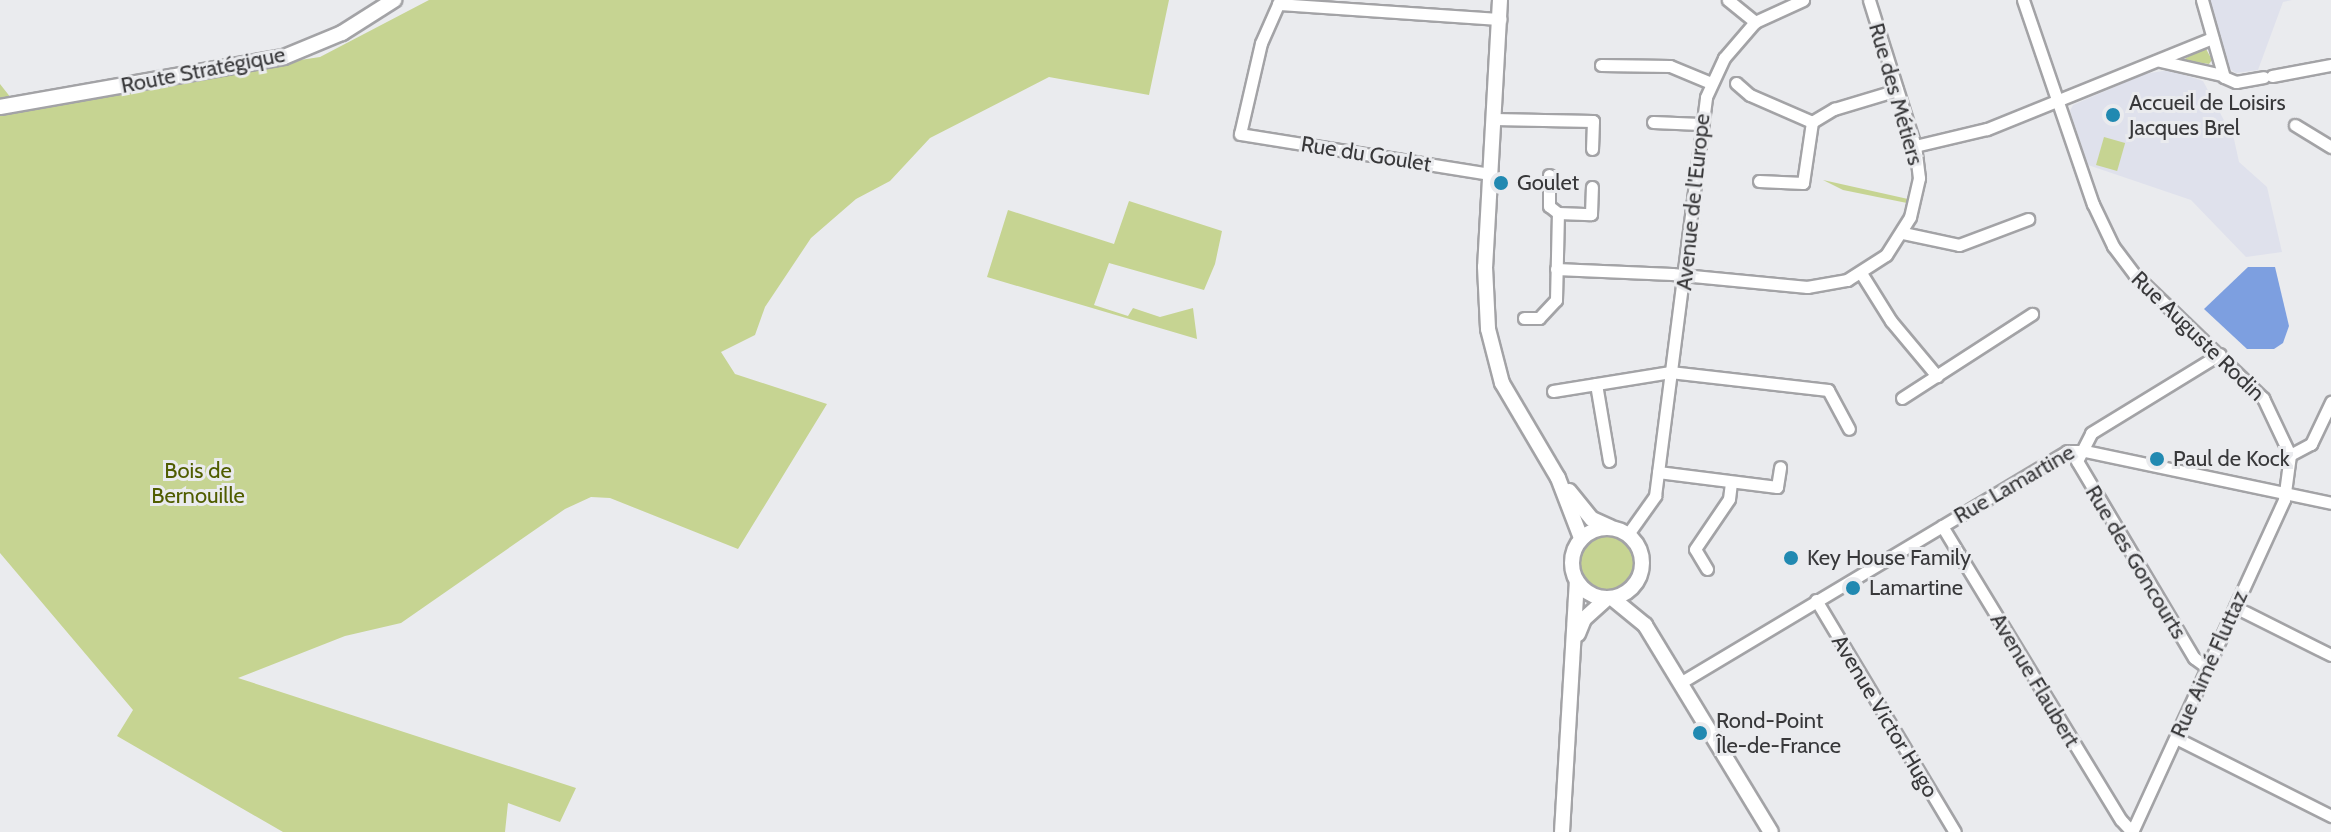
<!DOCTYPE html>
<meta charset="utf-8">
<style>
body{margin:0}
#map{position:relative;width:2331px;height:832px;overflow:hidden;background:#eaebee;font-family:Cabin,sans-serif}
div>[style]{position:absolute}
.built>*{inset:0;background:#dfe1ec}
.green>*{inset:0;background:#c6d492;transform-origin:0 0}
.round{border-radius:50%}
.water>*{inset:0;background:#7d9fe0}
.roads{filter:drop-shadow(2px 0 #a3a3a6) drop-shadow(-2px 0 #a3a3a6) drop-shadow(0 2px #a3a3a6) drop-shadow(0 -2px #a3a3a6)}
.minor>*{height:11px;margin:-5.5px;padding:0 5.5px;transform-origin:5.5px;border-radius:5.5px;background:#fff}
.tertiary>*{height:14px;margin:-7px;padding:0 7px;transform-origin:7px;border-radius:7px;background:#fff}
.tertiary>.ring{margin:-7px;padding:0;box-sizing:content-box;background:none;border:14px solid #fff;border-radius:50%}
.dots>*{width:22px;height:22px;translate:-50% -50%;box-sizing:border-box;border:4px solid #eaebee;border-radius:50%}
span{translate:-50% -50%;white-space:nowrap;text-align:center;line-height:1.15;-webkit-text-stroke:6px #eaebee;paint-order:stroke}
.street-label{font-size:22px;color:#38383a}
.poi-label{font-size:22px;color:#38383a}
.left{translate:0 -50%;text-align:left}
.park-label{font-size:22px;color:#505d00}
</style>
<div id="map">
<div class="built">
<div style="clip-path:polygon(2209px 0,2292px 0,2283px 2px,2258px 70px,2236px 73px,2230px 69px)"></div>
<div style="clip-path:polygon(2169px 70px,2203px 81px,2234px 139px,2239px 162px,2267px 187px,2282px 252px,2246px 257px,2191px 200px,2088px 165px,2070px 111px,2073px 105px,2144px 74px)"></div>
</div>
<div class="green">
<div style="clip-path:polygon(429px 0,1169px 0,1149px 95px,1049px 77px,930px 138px,890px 181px,856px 199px,811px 238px,765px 307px,755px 335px,721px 352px,735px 374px,827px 404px,738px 549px,610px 498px,591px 497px,565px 509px,401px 623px,345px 636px,238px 678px,576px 788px,560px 822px,508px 803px,505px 832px,283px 832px,117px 736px,133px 710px,0 553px,0 84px,15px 103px,320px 57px)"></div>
<div style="clip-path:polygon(2205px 47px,2212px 60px,2209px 64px,2183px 60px)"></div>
<div style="left:2104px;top:137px;width:22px;height:29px;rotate:16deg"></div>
<div style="clip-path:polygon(1823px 180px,1908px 199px,1907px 203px,1843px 190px)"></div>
<div style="clip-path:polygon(1129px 201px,1222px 231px,1215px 264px,1204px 290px,1109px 263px,1094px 305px,1128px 316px,1133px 308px,1160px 317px,1193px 308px,1197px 339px,987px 277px,1008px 210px,1114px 244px)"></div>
<div class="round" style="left:1580px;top:536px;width:54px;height:54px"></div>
</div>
<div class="water">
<div style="clip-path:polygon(2248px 267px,2275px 267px,2289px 326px,2283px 343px,2274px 349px,2247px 349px,2204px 309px)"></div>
</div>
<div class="roads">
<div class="minor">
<div style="left:1280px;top:0;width:47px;rotate:113.8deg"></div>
<div style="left:1261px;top:43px;width:93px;rotate:103deg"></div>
<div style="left:1240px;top:134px;width:254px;rotate:9.1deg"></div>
<div style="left:1728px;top:0;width:35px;rotate:39deg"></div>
<div style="left:2023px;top:0;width:216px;rotate:71.1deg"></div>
<div style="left:2093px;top:204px;width:47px;rotate:64.5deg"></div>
<div style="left:2113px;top:246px;width:36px;rotate:53deg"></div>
<div style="left:2135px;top:275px;width:178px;rotate:43.9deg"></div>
<div style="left:2263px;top:398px;width:63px;rotate:64.7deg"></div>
<div style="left:2290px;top:455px;width:45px;rotate:97.6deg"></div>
<div style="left:2284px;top:500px;width:365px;rotate:114.6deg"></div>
<div style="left:2202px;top:0;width:80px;rotate:74.1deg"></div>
<div style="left:2224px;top:77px;width:13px;rotate:23deg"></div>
<div style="left:2236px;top:82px;width:28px;rotate:-10deg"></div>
<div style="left:1278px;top:4px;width:223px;rotate:3.9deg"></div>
<div style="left:2160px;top:61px;width:64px;rotate:12.7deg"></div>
<div style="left:1601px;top:65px;width:69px;rotate:0.8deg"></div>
<div style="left:1670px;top:66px;width:44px;rotate:22.5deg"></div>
<div style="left:2272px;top:76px;width:60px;rotate:-10.6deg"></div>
<div style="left:1736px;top:83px;width:18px;rotate:41deg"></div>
<div style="left:1750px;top:95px;width:68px;rotate:23.5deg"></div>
<div style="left:1494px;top:119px;width:99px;rotate:1.2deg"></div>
<div style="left:1593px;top:121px;width:28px;rotate:92deg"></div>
<div style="left:1653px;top:122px;width:47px;rotate:2.4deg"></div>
<div style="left:2295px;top:125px;width:42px;rotate:31.4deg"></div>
<div style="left:1915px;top:146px;width:74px;rotate:-13.3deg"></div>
<div style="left:1987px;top:129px;width:243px;rotate:-22deg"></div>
<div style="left:1759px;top:181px;width:44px;rotate:2.6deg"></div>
<div style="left:1803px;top:183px;width:62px;rotate:-81.6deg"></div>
<div style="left:1812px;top:122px;width:26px;rotate:-31deg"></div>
<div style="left:1834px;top:109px;width:66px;rotate:-16.8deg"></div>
<div style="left:1558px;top:213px;width:33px;rotate:2deg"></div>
<div style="left:1591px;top:214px;width:27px;rotate:-88deg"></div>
<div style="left:1903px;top:233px;width:57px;rotate:12.1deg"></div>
<div style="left:1959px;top:245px;width:74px;rotate:-20.6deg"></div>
<div style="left:1556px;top:269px;width:116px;rotate:2.5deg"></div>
<div style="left:1672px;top:274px;width:136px;rotate:5.5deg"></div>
<div style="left:1807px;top:287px;width:41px;rotate:-9.9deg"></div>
<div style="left:1847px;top:280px;width:46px;rotate:-32.7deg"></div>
<div style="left:1886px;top:255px;width:45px;rotate:-57.7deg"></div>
<div style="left:1910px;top:217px;width:40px;rotate:-77deg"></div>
<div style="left:1919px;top:178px;width:32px;rotate:-97deg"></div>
<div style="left:1915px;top:146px;width:153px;rotate:-107.5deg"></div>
<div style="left:1861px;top:273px;width:57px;rotate:58deg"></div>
<div style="left:1891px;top:321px;width:72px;rotate:50.1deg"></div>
<div style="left:1524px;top:318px;width:15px"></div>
<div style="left:1539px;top:318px;width:25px;rotate:-47deg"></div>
<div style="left:1556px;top:300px;width:87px;rotate:-88.7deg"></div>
<div style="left:1558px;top:213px;width:11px;rotate:-142deg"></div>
<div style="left:1549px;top:206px;width:31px;rotate:-90deg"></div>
<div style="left:1596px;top:384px;width:78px;rotate:80.4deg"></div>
<div style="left:1553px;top:391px;width:119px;rotate:-9.2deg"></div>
<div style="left:1670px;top:372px;width:159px;rotate:6.5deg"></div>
<div style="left:1828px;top:390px;width:44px;rotate:61.7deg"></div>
<div style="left:1902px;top:398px;width:155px;rotate:-32.9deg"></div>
<div style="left:2290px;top:455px;width:24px;rotate:-28deg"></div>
<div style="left:2311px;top:444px;width:47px;rotate:-64.5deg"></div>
<div style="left:1658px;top:472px;width:120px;rotate:7.2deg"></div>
<div style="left:1777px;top:487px;width:20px;rotate:-81deg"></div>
<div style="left:1942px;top:526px;width:344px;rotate:58.7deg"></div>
<div style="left:2121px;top:820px;width:16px;rotate:47deg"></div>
<div style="left:1628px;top:534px;width:47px;rotate:-54.6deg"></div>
<div style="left:1655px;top:496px;width:402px;rotate:-82.7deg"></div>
<div style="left:1706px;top:97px;width:43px;rotate:-65.2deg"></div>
<div style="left:1724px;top:58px;width:48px;rotate:-49.3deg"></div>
<div style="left:1755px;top:22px;width:53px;rotate:-24.6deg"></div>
<div style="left:1707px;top:569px;width:23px;rotate:-121deg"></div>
<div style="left:1695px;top:549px;width:60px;rotate:-55.8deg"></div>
<div style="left:1729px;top:499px;width:17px;rotate:-83deg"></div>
<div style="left:1816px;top:600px;width:270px;rotate:59.1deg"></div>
<div style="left:2235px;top:607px;width:107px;rotate:26.6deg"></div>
<div style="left:2208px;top:668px;width:17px;rotate:-144deg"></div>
<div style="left:2194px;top:658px;width:229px;rotate:-120.7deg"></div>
<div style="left:2077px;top:461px;width:31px;rotate:-63deg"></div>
<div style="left:2091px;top:433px;width:151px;rotate:-31.5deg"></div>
<div style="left:1680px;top:683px;width:451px;rotate:-30.9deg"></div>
<div style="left:2067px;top:451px;width:18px"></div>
<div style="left:2085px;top:451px;width:251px;rotate:11.9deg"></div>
<div style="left:2176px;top:738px;width:174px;rotate:26.7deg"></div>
</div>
<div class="tertiary">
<div style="left:1500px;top:0;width:267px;rotate:93.2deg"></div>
<div style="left:1485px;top:267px;width:62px;rotate:87.2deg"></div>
<div style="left:1488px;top:329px;width:56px;rotate:75.5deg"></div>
<div style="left:1502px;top:383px;width:110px;rotate:59.5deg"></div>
<div style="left:1558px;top:478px;width:64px;rotate:69deg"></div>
<div style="left:0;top:107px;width:288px;rotate:-10deg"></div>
<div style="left:284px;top:57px;width:63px;rotate:-22.5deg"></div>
<div style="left:342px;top:33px;width:62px;rotate:-32.4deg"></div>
<div style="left:1569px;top:491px;width:36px;rotate:51deg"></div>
<div style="left:1592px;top:519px;width:20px;rotate:24deg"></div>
<div class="ring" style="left:1572px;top:528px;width:56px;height:56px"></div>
<div style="left:1612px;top:598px;width:43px;rotate:39.3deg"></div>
<div style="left:1645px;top:625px;width:242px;rotate:58.7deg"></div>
<div style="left:1578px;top:634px;width:16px;rotate:-68deg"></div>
<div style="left:1584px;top:619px;width:31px;rotate:-42deg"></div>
<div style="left:1562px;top:832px;width:251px;rotate:-86.6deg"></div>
</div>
</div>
<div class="dots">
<div style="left:2113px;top:115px;background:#2189b1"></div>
<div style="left:1501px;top:183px;background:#2189b1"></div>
<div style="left:2157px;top:459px;background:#2189b1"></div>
<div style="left:1791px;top:558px;background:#2189b1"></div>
<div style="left:1853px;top:588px;background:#2189b1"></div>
<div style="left:1700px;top:733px;background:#2189b1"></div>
</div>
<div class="street-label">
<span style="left:203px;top:70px;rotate:-11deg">Route Stratégique</span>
<span style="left:1896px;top:94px;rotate:74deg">Rue des Métiers</span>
<span style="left:1366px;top:154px;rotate:9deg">Rue du Goulet</span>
<span style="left:1693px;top:202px;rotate:-84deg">Avenue de l'Europe</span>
<span style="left:2198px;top:336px;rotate:44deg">Rue Auguste Rodin</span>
<span style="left:2014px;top:484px;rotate:-30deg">Rue Lamartine</span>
<span style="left:2136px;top:562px;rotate:59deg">Rue des Goncourts</span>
<span style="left:2209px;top:664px;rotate:-66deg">Rue Aimé Fluttaz</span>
<span style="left:2035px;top:680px;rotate:59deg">Avenue Flaubert</span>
<span style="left:1885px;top:716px;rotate:59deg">Avenue Victor Hugo</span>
</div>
<div class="poi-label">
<span class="left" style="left:2129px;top:115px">Accueil de Loisirs<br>Jacques Brel</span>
<span class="left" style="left:1517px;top:183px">Goulet</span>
<span class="left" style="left:2173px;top:459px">Paul de Kock</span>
<span class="left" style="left:1807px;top:558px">Key House Family</span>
<span class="left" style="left:1869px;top:588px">Lamartine</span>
<span class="left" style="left:1716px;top:733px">Rond-Point<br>Île-de-France</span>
</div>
<div class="park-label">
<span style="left:198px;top:483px">Bois de<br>Bernouille</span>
</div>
</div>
